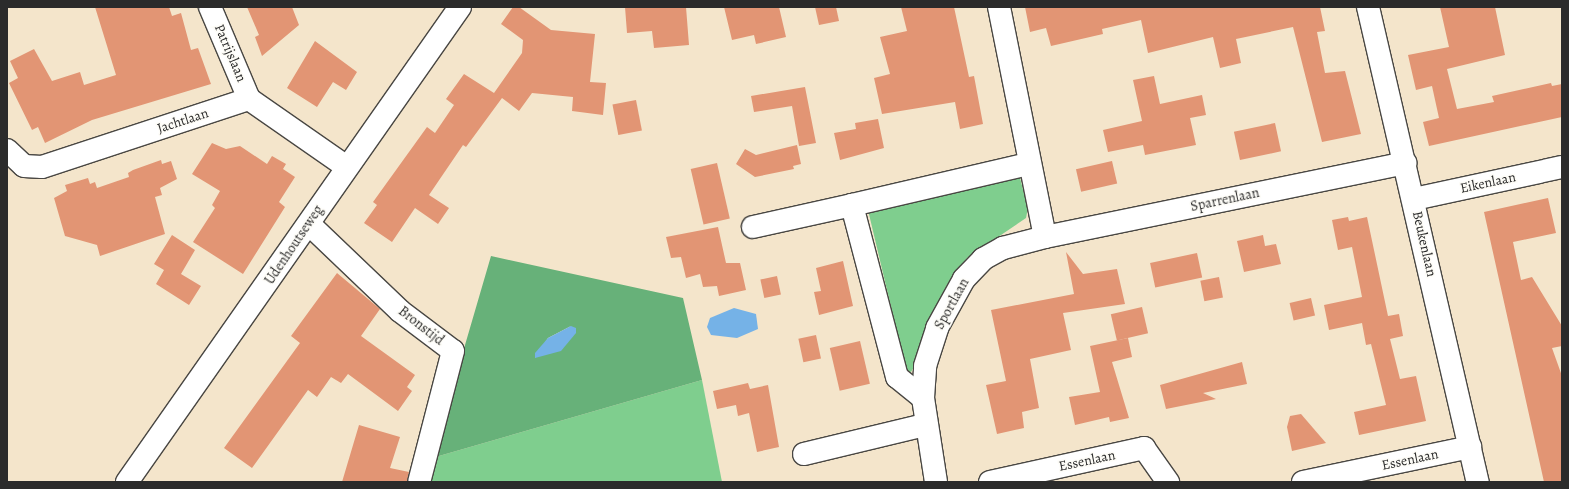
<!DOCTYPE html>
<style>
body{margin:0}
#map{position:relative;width:1569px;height:489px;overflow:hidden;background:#f4e5cb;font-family:Alegreya,serif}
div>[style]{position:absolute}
.green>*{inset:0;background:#7fce8e}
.forest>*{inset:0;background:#67b179}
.water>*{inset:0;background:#75b2e7}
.building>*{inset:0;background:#e29574;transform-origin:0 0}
.roads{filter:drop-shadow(1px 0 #494743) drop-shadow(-1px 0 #494743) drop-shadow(0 1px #494743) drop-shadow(0 -1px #494743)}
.minor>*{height:22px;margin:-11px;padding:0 11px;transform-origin:11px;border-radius:11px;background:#fff}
span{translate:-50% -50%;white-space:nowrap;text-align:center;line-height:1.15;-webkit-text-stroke:3px #fdfcf7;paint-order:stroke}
.street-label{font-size:14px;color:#2b2b2b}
.frame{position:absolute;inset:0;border:8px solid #2b2b2b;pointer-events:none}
</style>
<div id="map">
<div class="green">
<div style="clip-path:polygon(1020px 178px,1028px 208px,1026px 218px,967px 258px,947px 285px,932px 316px,917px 362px,911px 372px,906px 370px,868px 210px)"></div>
<div style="clip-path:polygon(702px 380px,722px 482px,427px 482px,432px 458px)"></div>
</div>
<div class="forest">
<div style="clip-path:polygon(evenodd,491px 256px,683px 298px,702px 380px,432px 458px,491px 256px,571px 326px,535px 358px,548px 338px,571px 326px)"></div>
</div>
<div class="water">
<div style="clip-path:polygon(734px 308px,756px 314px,758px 329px,737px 338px,711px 335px,707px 327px,710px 318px)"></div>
<div style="clip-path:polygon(571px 326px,576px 328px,576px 333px,561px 351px,535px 358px,535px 353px,548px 338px)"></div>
</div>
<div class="building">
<div style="clip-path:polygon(95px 7px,169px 7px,172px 16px,181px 13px,191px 50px,198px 48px,211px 84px,92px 120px,45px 143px,38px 127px,32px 130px,9px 83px,18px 78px,10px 61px,34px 49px,52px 81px,80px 72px,84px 85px,116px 75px)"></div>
<div style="clip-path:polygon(247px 7px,292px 7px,299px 25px,262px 56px,255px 37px,259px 35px)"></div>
<div style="clip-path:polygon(513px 7px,519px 7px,551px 30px,595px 34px,590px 82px,606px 83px,603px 115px,572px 111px,573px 97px,532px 93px,519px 111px,502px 98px,466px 147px,463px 145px,429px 195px,449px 208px,438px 224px,415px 208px,392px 242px,364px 223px,377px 205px,373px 202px,427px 127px,435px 133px,454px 105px,446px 99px,464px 74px,494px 93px,522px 53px,523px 40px,501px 24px)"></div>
<div style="clip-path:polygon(625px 7px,686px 7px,689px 45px,654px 48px,652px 31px,627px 33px)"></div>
<div style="clip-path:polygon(724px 7px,779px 7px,786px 37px,756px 44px,754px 35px,732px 40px)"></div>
<div style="clip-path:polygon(815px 7px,836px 7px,839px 21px,819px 25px)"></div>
<div style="clip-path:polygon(901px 7px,954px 7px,969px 77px,974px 76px,983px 124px,960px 129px,955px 102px,882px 114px,874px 78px,890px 74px,880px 37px,907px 31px)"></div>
<div style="clip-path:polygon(1025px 7px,1320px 7px,1325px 31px,1317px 32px,1325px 73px,1345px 71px,1361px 134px,1322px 142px,1293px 27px,1236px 39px,1241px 63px,1220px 68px,1213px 37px,1148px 53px,1141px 20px,1102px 29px,1103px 34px,1051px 46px,1046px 28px,1030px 32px)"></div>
<div style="clip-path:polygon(1440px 7px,1495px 7px,1505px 55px,1447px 69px,1457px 109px,1494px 102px,1492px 96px,1551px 83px,1552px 86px,1562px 84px,1562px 117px,1429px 146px,1423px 122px,1439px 118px,1432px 86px,1416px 90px,1408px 55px,1449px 47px)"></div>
<div style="clip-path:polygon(315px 41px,357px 72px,346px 90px,333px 82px,317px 107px,287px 88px)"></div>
<div style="clip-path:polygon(1154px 76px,1160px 104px,1202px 95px,1206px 115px,1190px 118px,1196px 145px,1145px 155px,1143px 145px,1108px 152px,1103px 130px,1142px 121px,1133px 80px)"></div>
<div style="clip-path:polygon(805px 87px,816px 143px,799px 146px,792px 106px,754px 112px,751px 96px)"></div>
<div style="left:636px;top:100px;width:31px;height:24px;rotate:79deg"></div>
<div style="clip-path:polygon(878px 119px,884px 148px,840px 160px,834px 133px,856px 129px,855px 123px)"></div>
<div style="left:1275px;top:123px;width:29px;height:42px;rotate:78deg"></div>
<div style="clip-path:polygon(212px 143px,226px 149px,240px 146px,267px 164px,272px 156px,286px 164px,283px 169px,295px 177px,279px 202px,285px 207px,243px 274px,193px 242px,215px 208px,212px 205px,220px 191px,192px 174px)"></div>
<div style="clip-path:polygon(797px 145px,801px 164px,793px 166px,794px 169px,755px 177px,736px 164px,745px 149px,756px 155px)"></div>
<div style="clip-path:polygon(161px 160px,162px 164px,171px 161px,177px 179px,160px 188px,162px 195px,155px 197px,165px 234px,100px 256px,97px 245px,65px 236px,54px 198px,67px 191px,65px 185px,88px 178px,90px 184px,95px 182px,97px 188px,129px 177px,128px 173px,133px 170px)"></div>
<div style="left:1112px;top:161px;width:23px;height:37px;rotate:77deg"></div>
<div style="left:717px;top:163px;width:57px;height:27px;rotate:77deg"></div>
<div style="clip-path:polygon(1548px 198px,1556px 233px,1513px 242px,1521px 280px,1532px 277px,1562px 326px,1562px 346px,1552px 348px,1562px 376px,1562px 482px,1544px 482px,1484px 212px)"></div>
<div style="clip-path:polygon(1348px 217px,1349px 221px,1367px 217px,1388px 316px,1399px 314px,1403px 336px,1390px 339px,1400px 379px,1416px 376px,1426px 421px,1359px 435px,1354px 412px,1386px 405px,1371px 344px,1366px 345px,1362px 323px,1329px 330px,1324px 305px,1362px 297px,1352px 247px,1338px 250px,1332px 220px)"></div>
<div style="clip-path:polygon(718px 227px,726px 263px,740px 263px,746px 290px,719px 296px,717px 286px,703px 287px,700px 274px,686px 278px,681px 257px,671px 258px,666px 237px)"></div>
<div style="clip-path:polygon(172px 235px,195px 250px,181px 274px,201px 286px,189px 305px,156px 284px,164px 270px,154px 264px)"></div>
<div style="clip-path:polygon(1263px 235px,1265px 246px,1276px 244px,1281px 264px,1244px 272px,1237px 241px)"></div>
<div style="clip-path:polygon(1066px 252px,1083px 274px,1117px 269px,1125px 304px,1063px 313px,1071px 350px,1030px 359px,1039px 408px,1022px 412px,1024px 428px,997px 434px,986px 385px,1006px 381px,991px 310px,1074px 294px)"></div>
<div style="left:1197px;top:253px;width:25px;height:48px;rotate:78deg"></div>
<div style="clip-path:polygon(843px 261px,853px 306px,819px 315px,814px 292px,821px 291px,816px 268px)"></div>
<div style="clip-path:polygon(337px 273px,380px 309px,361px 336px,415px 375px,407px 387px,412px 391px,398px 411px,348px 374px,341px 383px,331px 377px,317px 397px,308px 390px,252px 468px,224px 448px,300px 343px,291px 336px)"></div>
<div style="left:777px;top:276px;width:19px;height:17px;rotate:78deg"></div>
<div style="left:1219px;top:277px;width:21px;height:19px;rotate:79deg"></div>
<div style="left:1311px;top:298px;width:18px;height:22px;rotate:77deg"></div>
<div style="left:1142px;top:307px;width:27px;height:32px;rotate:77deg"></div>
<div style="left:816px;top:335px;width:24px;height:18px;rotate:78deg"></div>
<div style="clip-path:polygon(1128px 338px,1132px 357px,1112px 362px,1129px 418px,1110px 422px,1109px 417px,1075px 425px,1069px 397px,1100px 392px,1090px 346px)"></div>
<div style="left:860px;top:341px;width:44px;height:31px;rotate:77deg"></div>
<div style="clip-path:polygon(1242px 362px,1247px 384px,1203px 393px,1216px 399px,1166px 409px,1160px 385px)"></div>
<div style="clip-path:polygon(748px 383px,750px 389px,768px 385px,779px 447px,757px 452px,749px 413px,738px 416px,736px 405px,717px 409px,713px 391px)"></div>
<div style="clip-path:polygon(1301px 414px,1326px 443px,1292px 451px,1287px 427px,1290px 416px)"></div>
<div style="clip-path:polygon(359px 425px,400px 437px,390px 468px,409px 472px,407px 482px,342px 482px)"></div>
</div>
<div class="roads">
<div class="minor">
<div style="left:210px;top:7px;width:100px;rotate:67deg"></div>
<div style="left:1368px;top:7px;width:488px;rotate:77deg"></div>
<div style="left:7px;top:150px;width:23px;rotate:43deg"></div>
<div style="left:24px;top:166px;width:18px;rotate:3deg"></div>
<div style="left:42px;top:167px;width:218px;rotate:-18.2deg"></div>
<div style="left:249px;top:99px;width:119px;rotate:34.8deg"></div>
<div style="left:1414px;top:199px;width:151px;rotate:-12.2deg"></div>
<div style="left:309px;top:224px;width:126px;rotate:43.7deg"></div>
<div style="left:400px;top:311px;width:66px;rotate:37deg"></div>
<div style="left:453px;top:351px;width:135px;rotate:104.5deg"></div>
<div style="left:753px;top:227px;width:101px;rotate:-12.5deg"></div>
<div style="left:1045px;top:237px;width:368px;rotate:-11.6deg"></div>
<div style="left:923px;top:398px;width:33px;rotate:-141deg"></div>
<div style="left:897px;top:377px;width:178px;rotate:-104.7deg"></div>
<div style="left:852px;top:205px;width:181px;rotate:-13.1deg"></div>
<div style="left:804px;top:454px;width:124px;rotate:-13.5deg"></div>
<div style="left:127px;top:482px;width:580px;rotate:-54.97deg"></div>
<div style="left:936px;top:482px;width:85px;rotate:-98.8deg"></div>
<div style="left:923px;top:398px;width:32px;rotate:-86deg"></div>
<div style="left:925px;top:366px;width:40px;rotate:-72deg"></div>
<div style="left:937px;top:328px;width:56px;rotate:-61.1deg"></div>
<div style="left:964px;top:279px;width:28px;rotate:-46deg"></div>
<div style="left:983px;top:259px;width:23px;rotate:-29deg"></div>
<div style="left:1003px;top:248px;width:43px;rotate:-14.7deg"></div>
<div style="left:1045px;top:237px;width:235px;rotate:-101.3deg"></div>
<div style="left:990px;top:482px;width:158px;rotate:-12.4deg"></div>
<div style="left:1144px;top:448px;width:42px;rotate:54.8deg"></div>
<div style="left:1303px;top:482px;width:171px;rotate:-11.8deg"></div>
</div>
</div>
<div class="street-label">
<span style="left:230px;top:53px;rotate:67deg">Patrijslaan</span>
<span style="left:183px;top:121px;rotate:-18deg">Jachtlaan</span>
<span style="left:1488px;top:183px;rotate:-12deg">Eikenlaan</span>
<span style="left:1225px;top:200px;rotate:-12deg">Sparrenlaan</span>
<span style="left:1424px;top:244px;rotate:77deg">Beukenlaan</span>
<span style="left:294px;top:245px;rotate:-56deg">Udenhoutseweg</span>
<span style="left:952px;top:304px;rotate:-61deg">Sportlaan</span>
<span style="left:421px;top:326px;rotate:38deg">Bronstijd</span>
<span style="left:1410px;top:460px;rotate:-12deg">Essenlaan</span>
<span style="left:1087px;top:461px;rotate:-12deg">Essenlaan</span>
</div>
<div class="frame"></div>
</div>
